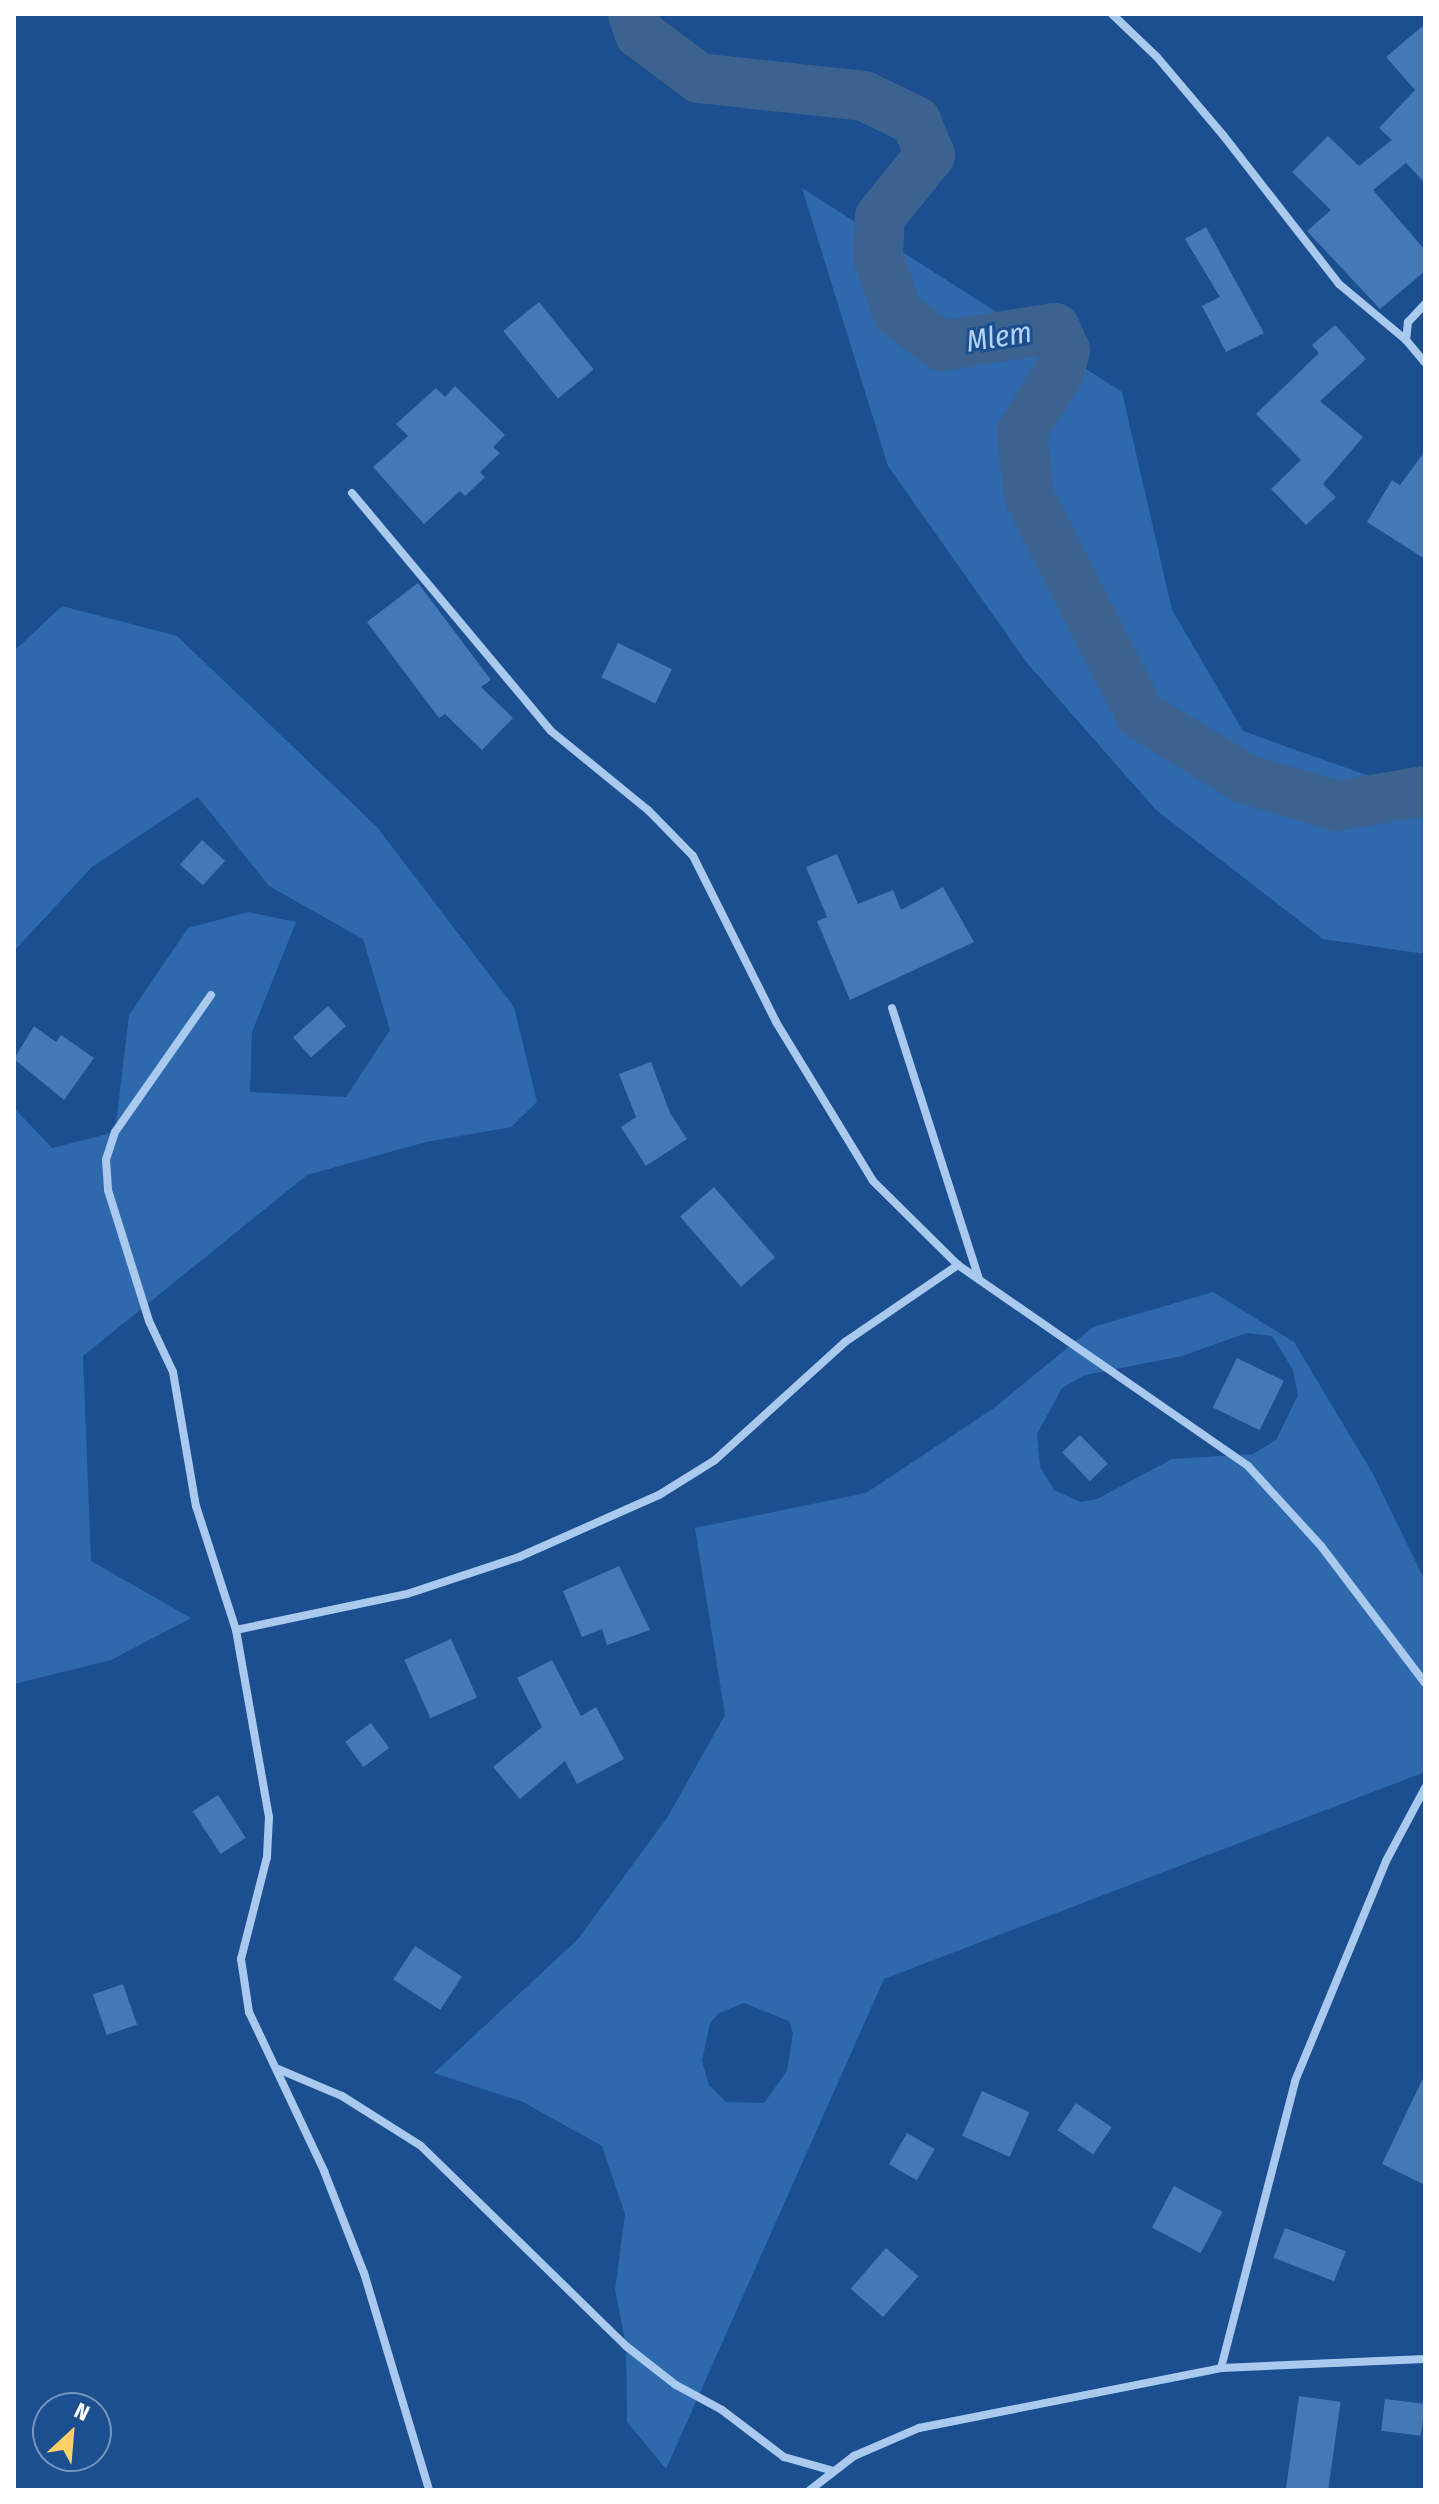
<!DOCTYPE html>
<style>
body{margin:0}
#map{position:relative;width:1439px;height:2504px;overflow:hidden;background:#1b4f8f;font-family:"Fira Sans Condensed",sans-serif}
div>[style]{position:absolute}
.green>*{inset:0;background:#2e69ad}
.river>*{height:50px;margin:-25px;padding:0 25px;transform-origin:25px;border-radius:25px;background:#3c6290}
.building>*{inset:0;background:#4478b7;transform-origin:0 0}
.street>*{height:8px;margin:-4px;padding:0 4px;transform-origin:4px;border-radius:4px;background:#a9c9ee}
span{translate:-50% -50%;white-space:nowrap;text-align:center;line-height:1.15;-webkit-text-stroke:6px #1b4f8f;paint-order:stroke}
.water-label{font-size:30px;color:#b5d3f5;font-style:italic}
.frame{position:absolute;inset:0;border:16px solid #fff;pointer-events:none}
.north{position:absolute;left:32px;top:2392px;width:80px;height:80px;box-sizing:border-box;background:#1b4f8f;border:2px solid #7695bc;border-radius:50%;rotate:26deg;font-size:22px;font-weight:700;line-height:32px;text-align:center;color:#fff}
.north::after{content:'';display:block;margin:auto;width:28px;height:36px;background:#ffd166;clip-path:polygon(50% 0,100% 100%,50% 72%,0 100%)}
</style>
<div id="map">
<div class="green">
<div style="clip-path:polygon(802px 188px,1122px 392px,1172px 610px,1243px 731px,1425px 796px,1425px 954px,1323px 939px,1156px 810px,1027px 663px,888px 466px)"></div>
<div style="clip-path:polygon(62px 606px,177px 636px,377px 827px,514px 1007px,537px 1102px,511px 1127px,426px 1142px,307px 1175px,83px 1356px,91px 1561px,191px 1618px,111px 1660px,14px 1684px,14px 1108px,52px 1148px,115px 1132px,129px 1015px,188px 928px,248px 912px,296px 922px,252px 1032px,250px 1092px,346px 1097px,390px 1030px,363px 939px,269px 886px,198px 797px,92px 867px,14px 951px,14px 651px)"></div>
<div style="clip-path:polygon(evenodd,1213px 1292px,1294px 1342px,1373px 1474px,1425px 1581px,1425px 1772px,884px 1979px,666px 2469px,627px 2422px,626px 2346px,615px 2290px,625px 2214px,602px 2146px,523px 2102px,434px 2073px,578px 1939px,667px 1818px,725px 1715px,695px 1528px,866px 1493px,994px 1408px,1093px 1327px,1213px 1292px,1247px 1333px,1272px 1336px,1293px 1370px,1298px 1395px,1276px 1440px,1253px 1454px,1172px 1459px,1097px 1499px,1080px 1502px,1054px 1490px,1040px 1467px,1037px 1434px,1062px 1388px,1085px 1375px,1182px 1356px,1247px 1333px,1213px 1292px,744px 2003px,789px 2021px,793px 2033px,787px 2071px,764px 2103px,726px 2102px,709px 2085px,702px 2061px,710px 2023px,719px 2013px,744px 2003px)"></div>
</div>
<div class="river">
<div style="left:633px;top:14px;width:21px;rotate:71deg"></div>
<div style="left:640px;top:34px;width:74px;rotate:36.7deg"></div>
<div style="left:699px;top:78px;width:166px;rotate:6.2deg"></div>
<div style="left:864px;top:96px;width:58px;rotate:25.7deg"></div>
<div style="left:916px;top:121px;width:37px;rotate:68deg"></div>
<div style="left:930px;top:155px;width:80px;rotate:128.9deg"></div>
<div style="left:880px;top:217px;width:40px;rotate:92.9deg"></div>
<div style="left:878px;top:257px;width:59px;rotate:70.3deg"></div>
<div style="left:898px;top:313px;width:55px;rotate:36.9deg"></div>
<div style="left:942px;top:346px;width:114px;rotate:-9.1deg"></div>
<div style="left:1055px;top:328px;width:24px;rotate:66deg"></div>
<div style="left:1065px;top:350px;width:23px;rotate:105deg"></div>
<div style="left:1059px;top:372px;width:70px;rotate:121.7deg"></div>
<div style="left:1022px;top:432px;width:65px;rotate:83.9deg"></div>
<div style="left:1029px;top:497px;width:245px;rotate:62.8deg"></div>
<div style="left:1141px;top:715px;width:123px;rotate:31.4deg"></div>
<div style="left:1246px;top:779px;width:95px;rotate:16.5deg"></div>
<div style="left:1337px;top:806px;width:89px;rotate:-9.7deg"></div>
</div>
<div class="building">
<div style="clip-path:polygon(1425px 24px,1425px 183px,1406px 163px,1373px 190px,1425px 250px,1425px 271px,1380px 309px,1307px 231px,1331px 210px,1292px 172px,1328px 136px,1359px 166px,1392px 140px,1379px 128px,1415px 90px,1386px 57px)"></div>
<div style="clip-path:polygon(1206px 227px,1264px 333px,1226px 352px,1202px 306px,1220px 297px,1185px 239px)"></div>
<div style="left:539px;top:302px;width:87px;height:46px;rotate:51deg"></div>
<div style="clip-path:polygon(1335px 325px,1366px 359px,1320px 401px,1363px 437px,1323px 484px,1336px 497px,1306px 525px,1271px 489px,1301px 460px,1256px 414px,1319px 353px,1312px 345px)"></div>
<div style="clip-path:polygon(455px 386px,505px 435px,493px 447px,500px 453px,480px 472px,485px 477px,465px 496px,460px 491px,424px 524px,373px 467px,408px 436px,396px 424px,436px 388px,445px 397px)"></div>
<div style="clip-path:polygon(1425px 451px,1425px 559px,1367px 522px,1392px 480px,1400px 485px)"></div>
<div style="clip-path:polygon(418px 583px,491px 680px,481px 687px,513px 718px,482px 750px,445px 714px,439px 718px,367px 622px)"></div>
<div style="left:618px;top:643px;width:60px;height:38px;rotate:26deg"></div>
<div style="left:202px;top:840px;width:31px;height:33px;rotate:42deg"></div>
<div style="clip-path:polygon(837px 854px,858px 904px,893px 890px,901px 910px,943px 887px,974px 942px,850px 1000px,817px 921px,827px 917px,806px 867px)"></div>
<div style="left:328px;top:1006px;width:27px;height:47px;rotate:48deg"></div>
<div style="clip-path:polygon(34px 1026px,56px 1042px,61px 1035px,94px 1058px,64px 1100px,14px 1059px)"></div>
<div style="clip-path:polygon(651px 1062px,670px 1113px,687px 1139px,646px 1166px,621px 1127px,636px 1117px,619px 1074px)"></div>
<div style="left:714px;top:1187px;width:93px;height:45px;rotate:49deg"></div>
<div style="left:1237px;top:1358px;width:52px;height:55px;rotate:26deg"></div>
<div style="left:1080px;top:1435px;width:40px;height:25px;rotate:46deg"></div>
<div style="clip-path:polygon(619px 1566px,650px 1630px,607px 1645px,602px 1629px,582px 1637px,563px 1591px)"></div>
<div style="left:451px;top:1639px;width:64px;height:51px;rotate:66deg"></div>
<div style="clip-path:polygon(552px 1660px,581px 1716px,596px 1707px,624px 1759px,577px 1784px,565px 1761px,520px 1799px,493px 1767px,542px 1727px,517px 1678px)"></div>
<div style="left:371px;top:1723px;width:31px;height:32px;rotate:54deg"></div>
<div style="left:218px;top:1795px;width:51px;height:30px;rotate:57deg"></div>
<div style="left:415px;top:1946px;width:56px;height:40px;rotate:33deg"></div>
<div style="left:123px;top:1984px;width:43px;height:32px;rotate:71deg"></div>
<div style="clip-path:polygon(1425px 2074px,1425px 2185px,1382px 2164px)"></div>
<div style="left:982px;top:2091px;width:52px;height:49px;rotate:24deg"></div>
<div style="left:1076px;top:2103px;width:43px;height:33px;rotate:34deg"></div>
<div style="left:907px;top:2133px;width:32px;height:36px;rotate:30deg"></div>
<div style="left:1174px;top:2186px;width:55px;height:47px;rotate:28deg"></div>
<div style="left:1285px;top:2228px;width:65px;height:32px;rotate:21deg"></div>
<div style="left:886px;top:2248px;width:43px;height:54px;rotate:41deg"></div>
<div style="left:1299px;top:2396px;width:42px;height:95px;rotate:8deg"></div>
<div style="left:1385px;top:2399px;width:40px;height:32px;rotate:7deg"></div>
</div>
<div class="street">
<div style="left:1112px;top:14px;width:62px;rotate:43.7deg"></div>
<div style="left:1157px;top:57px;width:102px;rotate:49.8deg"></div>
<div style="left:1223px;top:135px;width:189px;rotate:52.1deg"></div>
<div style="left:1339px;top:284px;width:87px;rotate:39.9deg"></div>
<div style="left:1425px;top:304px;width:25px;rotate:133deg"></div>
<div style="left:1408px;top:322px;width:18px;rotate:96deg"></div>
<div style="left:1406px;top:340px;width:30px;rotate:50deg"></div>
<div style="left:352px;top:493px;width:310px;rotate:50.1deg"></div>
<div style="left:551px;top:731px;width:125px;rotate:39.2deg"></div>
<div style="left:648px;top:810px;width:64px;rotate:45.6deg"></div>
<div style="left:693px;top:856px;width:186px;rotate:63.4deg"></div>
<div style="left:776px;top:1022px;width:186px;rotate:58.6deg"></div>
<div style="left:873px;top:1181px;width:120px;rotate:44.7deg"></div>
<div style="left:958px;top:1265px;width:353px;rotate:34.7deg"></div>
<div style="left:1248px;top:1466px;width:108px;rotate:47.6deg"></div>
<div style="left:1321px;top:1546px;width:172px;rotate:52.8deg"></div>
<div style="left:211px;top:995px;width:167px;rotate:125deg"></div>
<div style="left:115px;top:1132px;width:29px;rotate:108deg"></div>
<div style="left:106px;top:1160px;width:30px;rotate:86deg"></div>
<div style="left:108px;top:1190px;width:137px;rotate:72.6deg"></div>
<div style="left:149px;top:1321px;width:56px;rotate:64.8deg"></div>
<div style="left:173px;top:1372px;width:136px;rotate:80.3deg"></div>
<div style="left:196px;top:1506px;width:130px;rotate:72.1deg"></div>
<div style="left:236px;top:1630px;width:190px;rotate:80deg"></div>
<div style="left:269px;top:1817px;width:40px;rotate:92.9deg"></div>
<div style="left:267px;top:1857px;width:105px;rotate:104.3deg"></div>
<div style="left:241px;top:1959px;width:54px;rotate:81.4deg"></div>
<div style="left:249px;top:2012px;width:176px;rotate:64.7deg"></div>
<div style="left:324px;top:2171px;width:110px;rotate:68.6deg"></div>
<div style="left:364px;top:2273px;width:227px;rotate:73.3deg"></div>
<div style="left:892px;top:1008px;width:285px;rotate:72.2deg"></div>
<div style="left:236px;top:1630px;width:175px;rotate:-11.9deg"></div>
<div style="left:407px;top:1594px;width:118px;rotate:-18.3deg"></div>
<div style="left:519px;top:1557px;width:153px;rotate:-23.9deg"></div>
<div style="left:659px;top:1495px;width:66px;rotate:-32deg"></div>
<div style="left:715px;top:1460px;width:176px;rotate:-42.2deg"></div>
<div style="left:845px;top:1342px;width:137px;rotate:-34.3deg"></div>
<div style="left:278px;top:2069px;width:69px;rotate:22.9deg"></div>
<div style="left:342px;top:2096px;width:93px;rotate:32.3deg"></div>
<div style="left:421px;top:2146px;width:286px;rotate:44.3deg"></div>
<div style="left:626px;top:2346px;width:63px;rotate:38deg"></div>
<div style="left:676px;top:2385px;width:52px;rotate:28.5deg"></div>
<div style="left:722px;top:2410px;width:78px;rotate:37.2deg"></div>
<div style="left:784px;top:2457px;width:51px;rotate:15.9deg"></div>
<div style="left:1221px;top:2368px;width:296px;rotate:-75.5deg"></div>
<div style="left:1295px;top:2081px;width:238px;rotate:-67.5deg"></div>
<div style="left:1386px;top:1861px;width:83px;rotate:-61.9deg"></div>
<div style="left:810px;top:2490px;width:56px;rotate:-37.7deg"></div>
<div style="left:854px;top:2456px;width:71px;rotate:-23.3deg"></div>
<div style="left:919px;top:2428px;width:308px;rotate:-11.2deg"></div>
<div style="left:1221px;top:2368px;width:204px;rotate:-2.5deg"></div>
</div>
<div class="water-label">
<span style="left:999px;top:337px;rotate:-9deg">Mlem</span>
</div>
<div class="frame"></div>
<div class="north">N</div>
</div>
